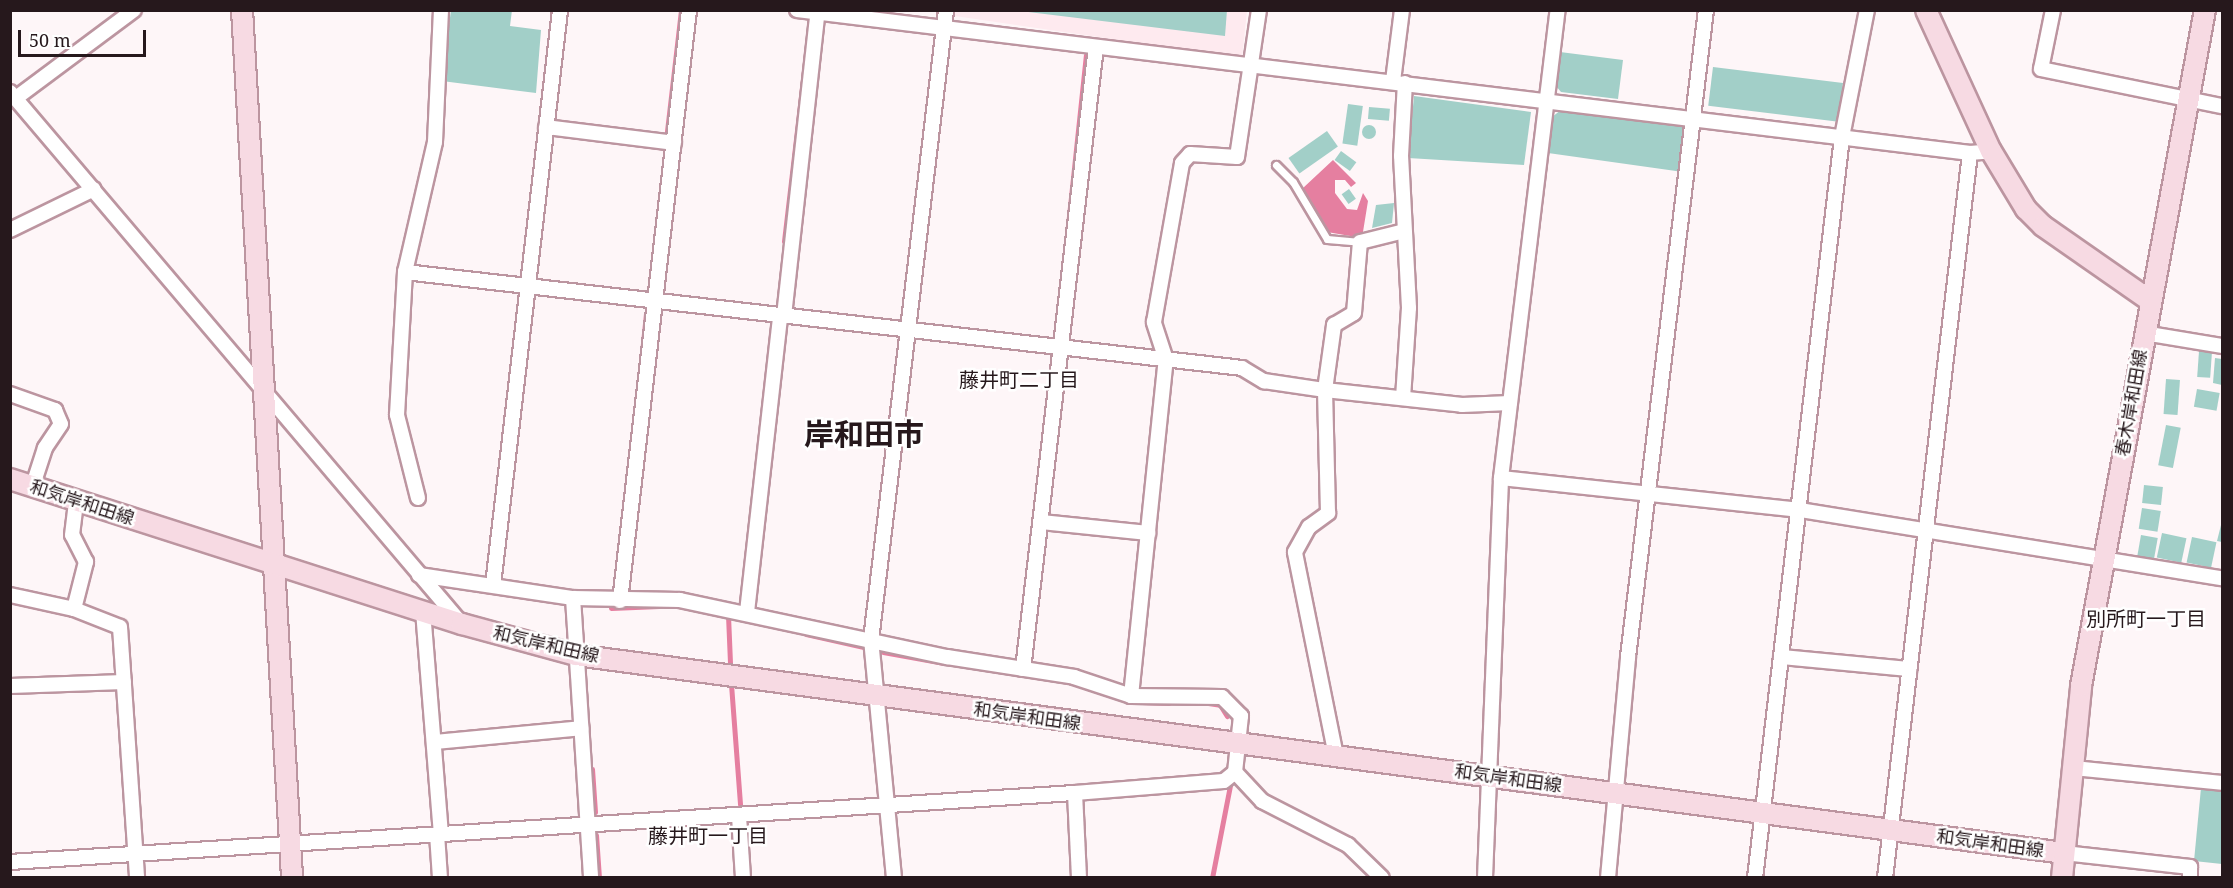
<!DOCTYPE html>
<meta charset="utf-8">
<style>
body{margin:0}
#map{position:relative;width:2233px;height:888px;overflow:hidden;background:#fef6f8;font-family:"Noto Serif","Noto Sans JP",serif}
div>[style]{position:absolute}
.built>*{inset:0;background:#feeaef}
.water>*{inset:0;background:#e57fa0}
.stream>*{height:5px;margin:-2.5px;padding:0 2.5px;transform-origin:2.5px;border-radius:2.5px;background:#e57fa0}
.building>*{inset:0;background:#a2cfc8;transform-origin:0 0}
.round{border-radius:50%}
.roads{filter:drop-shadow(2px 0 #bc95a0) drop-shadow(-2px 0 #bc95a0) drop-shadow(0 2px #bc95a0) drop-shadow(0 -2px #bc95a0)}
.lane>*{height:7px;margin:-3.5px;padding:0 3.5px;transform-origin:3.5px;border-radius:3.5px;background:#fff}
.street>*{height:14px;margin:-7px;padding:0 7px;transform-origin:7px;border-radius:7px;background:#fff}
.secondary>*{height:20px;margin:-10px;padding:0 10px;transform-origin:10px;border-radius:10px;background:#f7dae3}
span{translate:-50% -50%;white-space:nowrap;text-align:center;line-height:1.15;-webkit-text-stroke:5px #fff;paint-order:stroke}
.street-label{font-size:18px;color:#26181c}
.neighbourhood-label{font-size:20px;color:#26181c}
.town-label{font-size:30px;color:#26181c;font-weight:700}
.frame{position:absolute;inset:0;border:12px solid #26181c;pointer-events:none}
.scale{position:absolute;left:18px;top:30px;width:128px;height:27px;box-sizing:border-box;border:3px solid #26181c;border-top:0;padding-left:8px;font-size:18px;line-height:21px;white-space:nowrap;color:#26181c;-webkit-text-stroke:4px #fff;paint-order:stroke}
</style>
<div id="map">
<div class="built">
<div style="clip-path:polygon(955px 10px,1247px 11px,1242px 58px,955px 16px)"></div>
</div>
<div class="water">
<div style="clip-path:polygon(1333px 160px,1356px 183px,1351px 187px,1345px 180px,1335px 180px,1335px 193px,1347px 209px,1357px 210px,1363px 193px,1368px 201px,1362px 238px,1327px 232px,1303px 188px)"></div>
</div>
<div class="stream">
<div style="left:667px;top:131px;width:122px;rotate:-83.4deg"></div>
<div style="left:784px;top:241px;width:215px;rotate:-83.3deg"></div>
<div style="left:1061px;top:292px;width:238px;rotate:-84deg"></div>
<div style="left:638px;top:392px;width:79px;rotate:-84.2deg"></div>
<div style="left:611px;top:608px;width:48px;rotate:-2.4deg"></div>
<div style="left:728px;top:615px;width:48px;rotate:87.6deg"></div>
<div style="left:806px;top:634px;width:58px;rotate:12.8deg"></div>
<div style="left:883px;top:652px;width:62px;rotate:10.2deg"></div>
<div style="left:731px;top:684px;width:121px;rotate:85.7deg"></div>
<div style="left:1142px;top:702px;width:27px;rotate:2deg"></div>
<div style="left:1208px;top:703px;width:12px;rotate:9deg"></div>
<div style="left:1220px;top:705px;width:13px;rotate:58deg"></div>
<div style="left:592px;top:769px;width:43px;rotate:86deg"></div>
<div style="left:596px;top:835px;width:43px;rotate:86deg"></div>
<div style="left:1212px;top:878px;width:95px;rotate:-79deg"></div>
</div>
<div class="building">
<div style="clip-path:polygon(451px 10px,512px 10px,510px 26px,541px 30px,536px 93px,442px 81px)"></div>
<div style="clip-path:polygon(1011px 10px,1227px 10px,1225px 36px)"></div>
<div style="clip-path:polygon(1560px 52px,1623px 60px,1618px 99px,1561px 92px,1556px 86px)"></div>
<div style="left:1713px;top:67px;width:131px;height:39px;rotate:7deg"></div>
<div style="clip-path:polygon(1414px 96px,1531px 112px,1524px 165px,1408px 158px)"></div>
<div style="left:1348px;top:104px;width:15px;height:40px;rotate:8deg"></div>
<div style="left:1369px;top:107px;width:21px;height:12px;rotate:5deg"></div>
<div style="clip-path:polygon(1561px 110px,1683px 125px,1688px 131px,1683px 172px,1548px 153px,1552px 117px)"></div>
<div class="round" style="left:1362px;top:125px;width:14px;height:14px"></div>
<div style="left:1327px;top:131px;width:19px;height:47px;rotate:55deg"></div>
<div style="left:1341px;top:151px;width:19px;height:11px;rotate:36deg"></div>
<div style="left:1349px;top:189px;width:12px;height:9px;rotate:55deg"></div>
<div style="clip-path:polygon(1394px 203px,1392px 223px,1372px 228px,1376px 205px)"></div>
<div style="left:2199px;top:351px;width:13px;height:26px;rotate:4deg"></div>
<div style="clip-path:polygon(2215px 358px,2222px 359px,2222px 385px,2213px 383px)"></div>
<div style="left:2166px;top:379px;width:14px;height:35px;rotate:4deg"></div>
<div style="left:2197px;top:389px;width:23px;height:18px;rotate:10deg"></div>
<div style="left:2166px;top:425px;width:15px;height:41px;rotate:11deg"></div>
<div style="left:2144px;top:485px;width:19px;height:18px;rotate:6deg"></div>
<div style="left:2142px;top:508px;width:19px;height:21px;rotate:9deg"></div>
<div style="clip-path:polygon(2222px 521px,2222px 542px,2217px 541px)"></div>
<div style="left:2162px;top:533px;width:25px;height:25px;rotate:12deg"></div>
<div style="left:2141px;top:535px;width:17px;height:22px;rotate:10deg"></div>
<div style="left:2192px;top:537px;width:25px;height:26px;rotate:12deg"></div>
<div style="clip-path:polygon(2201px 788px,2222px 790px,2222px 864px,2194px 861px)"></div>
</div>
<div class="roads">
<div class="lane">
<div style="left:1276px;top:165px;width:24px;rotate:45deg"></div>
<div style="left:1293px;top:182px;width:66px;rotate:59.2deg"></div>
<div style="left:1327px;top:239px;width:33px;rotate:5deg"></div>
</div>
<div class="street">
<div style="left:797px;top:10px;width:1182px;rotate:6.95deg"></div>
<div style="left:1970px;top:153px;width:21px;rotate:-5deg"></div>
<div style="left:2053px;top:10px;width:60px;rotate:101.5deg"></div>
<div style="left:2041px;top:69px;width:185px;rotate:11.6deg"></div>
<div style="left:1393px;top:81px;width:72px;rotate:-82.8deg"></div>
<div style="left:10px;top:92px;width:697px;rotate:49.66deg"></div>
<div style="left:16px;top:98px;width:147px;rotate:-36.7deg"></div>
<div style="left:546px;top:127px;width:129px;rotate:7.1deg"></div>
<div style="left:10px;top:230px;width:93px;rotate:-26deg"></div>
<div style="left:405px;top:272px;width:842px;rotate:6.54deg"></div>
<div style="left:1242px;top:368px;width:26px;rotate:31deg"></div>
<div style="left:1264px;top:381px;width:62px;rotate:8.4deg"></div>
<div style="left:1325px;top:390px;width:138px;rotate:6.2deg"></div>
<div style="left:1462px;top:405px;width:48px;rotate:-2.4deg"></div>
<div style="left:784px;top:316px;width:308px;rotate:-83.7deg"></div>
<div style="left:2144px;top:333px;width:79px;rotate:9.5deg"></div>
<div style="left:10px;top:394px;width:48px;rotate:19.6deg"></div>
<div style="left:55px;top:410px;width:15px;rotate:67deg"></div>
<div style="left:61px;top:424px;width:29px;rotate:124deg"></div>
<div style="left:45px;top:448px;width:40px;rotate:108deg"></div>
<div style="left:1403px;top:398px;width:90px;rotate:-86.2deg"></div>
<div style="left:1409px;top:308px;width:152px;rotate:-93deg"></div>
<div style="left:1401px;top:156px;width:73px;rotate:-86.9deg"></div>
<div style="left:1501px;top:478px;width:301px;rotate:6.1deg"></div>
<div style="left:1800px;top:510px;width:427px;rotate:9.2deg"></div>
<div style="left:418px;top:498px;width:86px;rotate:-104.2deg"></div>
<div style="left:397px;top:415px;width:143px;rotate:-86.8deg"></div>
<div style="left:405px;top:272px;width:133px;rotate:-77deg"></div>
<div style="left:435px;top:142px;width:132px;rotate:-87.4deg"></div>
<div style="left:1041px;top:522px;width:108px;rotate:5.9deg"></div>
<div style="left:419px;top:575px;width:156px;rotate:8.5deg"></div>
<div style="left:573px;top:598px;width:107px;rotate:1.1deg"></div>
<div style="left:680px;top:600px;width:273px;rotate:12.1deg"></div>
<div style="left:947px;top:657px;width:129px;rotate:8.9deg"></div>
<div style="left:1074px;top:677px;width:60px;rotate:18.4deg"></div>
<div style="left:1131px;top:696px;width:91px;rotate:0.6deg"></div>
<div style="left:1222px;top:697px;width:27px;rotate:45deg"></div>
<div style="left:1241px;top:716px;width:56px;rotate:96.1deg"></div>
<div style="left:1235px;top:772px;width:40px;rotate:47deg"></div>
<div style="left:1262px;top:801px;width:97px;rotate:27.1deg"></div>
<div style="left:1348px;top:845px;width:47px;rotate:44.1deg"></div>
<div style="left:493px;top:585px;width:579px;rotate:-83.35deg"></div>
<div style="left:10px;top:595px;width:66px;rotate:12.3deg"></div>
<div style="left:74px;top:609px;width:49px;rotate:21.4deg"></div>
<div style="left:120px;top:627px;width:252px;rotate:86.1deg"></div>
<div style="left:573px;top:598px;width:281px;rotate:86.3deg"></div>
<div style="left:620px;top:601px;width:595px;rotate:-83.34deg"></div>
<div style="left:74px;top:609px;width:49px;rotate:-75.7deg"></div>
<div style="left:86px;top:562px;width:30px;rotate:-117deg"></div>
<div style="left:72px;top:535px;width:35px;rotate:-83deg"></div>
<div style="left:423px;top:611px;width:223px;rotate:85.4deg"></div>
<div style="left:747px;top:612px;width:298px;rotate:-83.6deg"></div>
<div style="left:1781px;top:657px;width:129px;rotate:5.4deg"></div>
<div style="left:1023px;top:669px;width:626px;rotate:-83.31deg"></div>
<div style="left:10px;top:686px;width:114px;rotate:-2deg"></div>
<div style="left:1131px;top:696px;width:338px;rotate:-84.1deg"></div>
<div style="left:1166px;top:360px;width:40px;rotate:-108deg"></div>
<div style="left:1154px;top:322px;width:161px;rotate:-80deg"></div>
<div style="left:1182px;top:163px;width:12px;rotate:-48deg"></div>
<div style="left:1190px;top:154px;width:47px;rotate:3.7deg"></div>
<div style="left:1237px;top:157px;width:149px;rotate:-81.5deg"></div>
<div style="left:434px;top:742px;width:148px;rotate:-5.4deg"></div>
<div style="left:1336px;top:756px;width:208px;rotate:-101.4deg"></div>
<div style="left:1295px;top:552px;width:29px;rotate:-61deg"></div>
<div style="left:1309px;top:527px;width:24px;rotate:-36deg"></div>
<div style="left:1328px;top:513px;width:123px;rotate:-91.4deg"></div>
<div style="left:1325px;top:390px;width:66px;rotate:-82.1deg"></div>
<div style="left:1334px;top:325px;width:23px;rotate:-31deg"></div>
<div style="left:1354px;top:313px;width:71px;rotate:-85.2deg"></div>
<div style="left:1360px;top:242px;width:45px;rotate:-14deg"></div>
<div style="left:2073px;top:768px;width:150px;rotate:5.7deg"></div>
<div style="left:1075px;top:793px;width:85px;rotate:87.3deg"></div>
<div style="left:739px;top:816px;width:62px;rotate:86.3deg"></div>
<div style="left:437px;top:834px;width:44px;rotate:86.1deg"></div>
<div style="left:2064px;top:853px;width:127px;rotate:6.3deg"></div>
<div style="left:2190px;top:867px;width:11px;rotate:90deg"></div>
<div style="left:10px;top:862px;width:1067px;rotate:-3.71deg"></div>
<div style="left:1075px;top:793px;width:149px;rotate:-4.6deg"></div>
<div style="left:1224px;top:781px;width:14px;rotate:-39deg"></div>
<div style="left:894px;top:878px;width:239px;rotate:-95.5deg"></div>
<div style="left:871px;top:640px;width:634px;rotate:-83.21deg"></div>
<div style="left:1485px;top:878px;width:400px;rotate:-87.7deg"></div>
<div style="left:1501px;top:478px;width:471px;rotate:-83.1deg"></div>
<div style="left:1608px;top:878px;width:222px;rotate:-84.8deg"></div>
<div style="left:1628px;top:657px;width:652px;rotate:-83.13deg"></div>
<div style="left:1755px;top:878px;width:746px;rotate:-83.3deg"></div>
<div style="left:1842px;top:137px;width:129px;rotate:-78.9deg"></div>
<div style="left:1885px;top:878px;width:730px;rotate:-83.31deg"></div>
</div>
<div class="secondary">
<div style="left:242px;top:10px;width:869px;rotate:86.7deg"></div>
<div style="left:1926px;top:10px;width:155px;rotate:65.3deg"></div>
<div style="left:1991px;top:151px;width:68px;rotate:58.9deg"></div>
<div style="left:2026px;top:209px;width:24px;rotate:45deg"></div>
<div style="left:2043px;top:226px;width:129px;rotate:34.9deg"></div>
<div style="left:10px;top:479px;width:475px;rotate:17.8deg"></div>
<div style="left:462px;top:624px;width:118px;rotate:15.2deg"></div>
<div style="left:576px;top:655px;width:1501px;rotate:7.58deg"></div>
<div style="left:2062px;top:878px;width:193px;rotate:-84.3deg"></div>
<div style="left:2081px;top:686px;width:687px;rotate:-79.61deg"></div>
</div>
</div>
<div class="street-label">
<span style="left:2131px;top:403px;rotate:-80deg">春木岸和田線</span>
<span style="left:82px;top:502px;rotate:18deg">和気岸和田線</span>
<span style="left:546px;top:644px;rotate:13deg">和気岸和田線</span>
<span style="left:1027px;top:716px;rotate:8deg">和気岸和田線</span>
<span style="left:1508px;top:778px;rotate:8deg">和気岸和田線</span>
<span style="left:1990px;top:843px;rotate:8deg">和気岸和田線</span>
</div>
<div class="neighbourhood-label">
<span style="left:1019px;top:379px">藤井町二丁目</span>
<span style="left:2146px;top:618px">別所町一丁目</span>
<span style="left:708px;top:835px">藤井町一丁目</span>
</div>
<div class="town-label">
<span style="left:864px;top:434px">岸和田市</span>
</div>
<div class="frame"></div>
<div class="scale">50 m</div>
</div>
